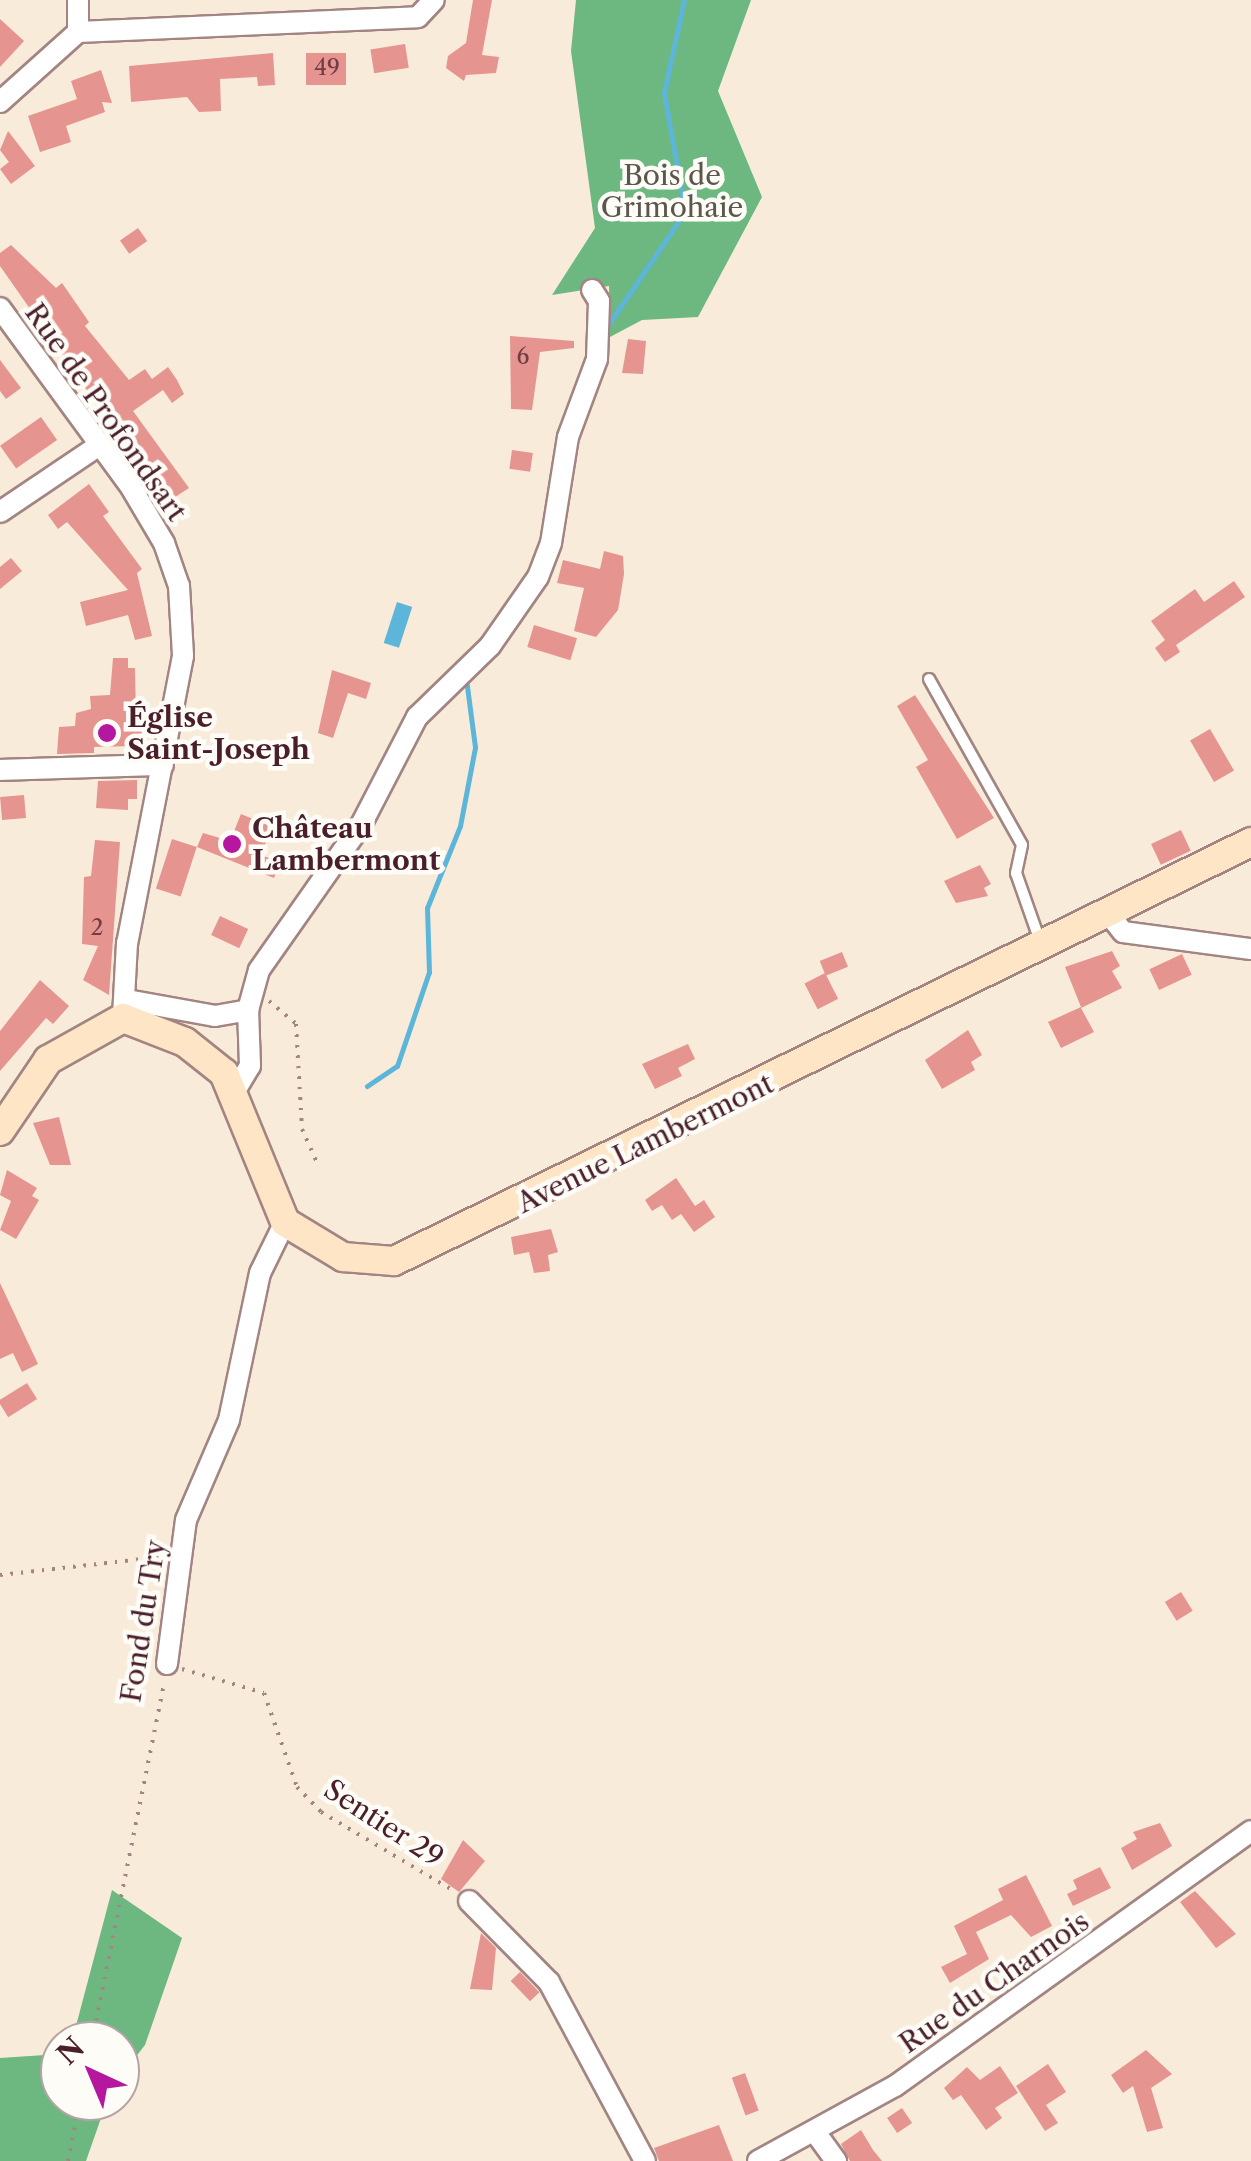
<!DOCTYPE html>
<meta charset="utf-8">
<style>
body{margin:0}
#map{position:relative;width:1251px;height:2161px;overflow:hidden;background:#f9ebd9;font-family:"Libre Caslon Text",serif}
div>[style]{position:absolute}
.forest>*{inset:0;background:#6cb880}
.water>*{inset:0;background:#5db5da;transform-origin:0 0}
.stream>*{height:5px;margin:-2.5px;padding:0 2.5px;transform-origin:2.5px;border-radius:2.5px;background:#5db5da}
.building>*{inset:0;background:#e59490;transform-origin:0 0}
.path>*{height:4px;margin-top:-2px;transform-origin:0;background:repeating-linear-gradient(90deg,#a28582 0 2.5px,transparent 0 10.5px)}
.roads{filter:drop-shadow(2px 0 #a28582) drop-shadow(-2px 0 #a28582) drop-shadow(0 2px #a28582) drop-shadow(0 -2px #a28582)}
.lane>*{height:10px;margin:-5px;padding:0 5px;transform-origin:5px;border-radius:5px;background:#fff}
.street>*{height:20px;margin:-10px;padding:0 10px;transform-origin:10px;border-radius:10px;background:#fff}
.secondary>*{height:28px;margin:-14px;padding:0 14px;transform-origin:14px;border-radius:14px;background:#fee5c5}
.dots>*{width:28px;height:28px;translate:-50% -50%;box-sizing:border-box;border:5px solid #fdfcf7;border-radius:50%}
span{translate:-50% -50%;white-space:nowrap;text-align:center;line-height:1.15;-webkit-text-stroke:9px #fdfcf7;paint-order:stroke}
.number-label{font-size:22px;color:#713c44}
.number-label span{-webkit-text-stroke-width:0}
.park-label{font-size:28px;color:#5c564c}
.street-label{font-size:28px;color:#4a1f2b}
.poi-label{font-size:28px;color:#4a1f2b;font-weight:700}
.left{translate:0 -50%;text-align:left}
.north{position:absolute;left:40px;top:2021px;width:100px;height:100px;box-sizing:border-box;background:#fdfcf7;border:2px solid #b5a4a5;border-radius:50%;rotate:316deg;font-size:28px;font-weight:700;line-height:40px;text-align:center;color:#4a1f2b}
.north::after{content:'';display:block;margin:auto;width:35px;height:45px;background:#b5179e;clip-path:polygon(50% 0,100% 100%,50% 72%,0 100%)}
</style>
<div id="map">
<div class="forest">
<div style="clip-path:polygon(576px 0,751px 0,718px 91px,762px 197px,698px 317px,642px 320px,610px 337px,609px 286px,552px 295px,595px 228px,571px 51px)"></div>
<div style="clip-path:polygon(112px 1890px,182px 1938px,145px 2045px,120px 2077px,120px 2041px,72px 2041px)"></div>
<div style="clip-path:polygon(60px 2054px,60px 2101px,107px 2101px,86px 2161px,0 2161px,0 2058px)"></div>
</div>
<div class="water">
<div style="left:397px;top:602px;width:16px;height:43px;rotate:18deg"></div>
</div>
<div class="stream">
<div style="left:604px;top:331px;width:144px;rotate:-55.8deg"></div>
<div style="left:685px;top:212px;width:121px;rotate:-100deg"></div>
<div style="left:664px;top:93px;width:95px;rotate:-77.9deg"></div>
<div style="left:367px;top:1086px;width:36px;rotate:-34deg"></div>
<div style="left:397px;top:1066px;width:99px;rotate:-71.2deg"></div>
<div style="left:429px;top:972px;width:64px;rotate:-91.8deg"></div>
<div style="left:427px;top:908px;width:88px;rotate:-68.1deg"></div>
<div style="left:460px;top:826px;width:80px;rotate:-79.2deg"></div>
<div style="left:475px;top:747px;width:69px;rotate:-97.5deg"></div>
</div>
<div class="building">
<div style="clip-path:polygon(473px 0,492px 0,482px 55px,499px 57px,496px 73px,466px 75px,464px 81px,446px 68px,448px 56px,466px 43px)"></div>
<div style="clip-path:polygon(0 19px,24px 41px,0 67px)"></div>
<div style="left:405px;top:44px;width:24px;height:35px;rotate:81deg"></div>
<div style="clip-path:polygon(273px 53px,275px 85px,258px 86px,257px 77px,220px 79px,221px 111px,199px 112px,187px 97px,131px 102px,129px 66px)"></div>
<div style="left:306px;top:53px;width:40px;height:32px"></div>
<div style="clip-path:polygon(101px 70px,112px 103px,102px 102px,105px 112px,66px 126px,71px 142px,40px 152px,28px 116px,77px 99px,71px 81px)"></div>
<div style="clip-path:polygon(8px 131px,35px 166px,11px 184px,0 169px,9px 162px,0 150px)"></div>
<div style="left:138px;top:228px;width:16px;height:22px;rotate:55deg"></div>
<div style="clip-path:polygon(11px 245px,56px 288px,62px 283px,89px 322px,85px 326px,129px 380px,145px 369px,152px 379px,168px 367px,177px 380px,184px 394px,172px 403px,163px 390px,133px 411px,189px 488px,166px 503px,0 266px,0 253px)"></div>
<div style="clip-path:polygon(510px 336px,574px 341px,574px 348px,540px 352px,532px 410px,511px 409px)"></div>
<div style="clip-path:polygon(628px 339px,646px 341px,643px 374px,622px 373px)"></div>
<div style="clip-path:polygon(0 360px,21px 388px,6px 399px,0 391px)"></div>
<div style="left:41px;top:417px;width:28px;height:50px;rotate:55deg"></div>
<div style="left:512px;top:450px;width:21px;height:19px;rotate:8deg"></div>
<div style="clip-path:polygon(89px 484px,109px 512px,103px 516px,142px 569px,137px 573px,152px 636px,135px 640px,128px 615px,86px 626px,80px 602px,128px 590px,67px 522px,58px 529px,48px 515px)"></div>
<div style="clip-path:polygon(604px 551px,623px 556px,624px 574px,618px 610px,596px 637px,574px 631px,584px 588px,557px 583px,563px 560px,600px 569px)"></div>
<div style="clip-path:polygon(11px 558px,22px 571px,0 589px,0 567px)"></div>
<div style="clip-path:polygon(1234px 581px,1245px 597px,1176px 645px,1180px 652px,1165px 662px,1155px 648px,1165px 640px,1151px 621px,1195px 589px,1204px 602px)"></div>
<div style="left:534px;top:625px;width:45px;height:23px;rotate:17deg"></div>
<div style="clip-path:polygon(113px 658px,128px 658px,128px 668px,135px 668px,136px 717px,144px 739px,135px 746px,94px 747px,94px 753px,57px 754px,59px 727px,75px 726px,76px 713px,91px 709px,90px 696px,110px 695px)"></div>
<div style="clip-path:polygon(332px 670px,371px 683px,366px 699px,348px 693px,333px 738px,318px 733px)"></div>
<div style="clip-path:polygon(915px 695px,994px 818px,957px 839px,916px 767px,928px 760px,897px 706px)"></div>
<div style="left:1210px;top:729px;width:48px;height:23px;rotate:60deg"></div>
<div style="clip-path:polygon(137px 780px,137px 799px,128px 799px,128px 810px,96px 808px,98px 781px)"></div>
<div style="left:24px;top:795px;width:23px;height:24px;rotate:85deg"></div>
<div style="clip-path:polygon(241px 814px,272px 827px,261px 855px,280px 862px,274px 878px,197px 847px,203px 833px,230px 841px)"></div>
<div style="left:1181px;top:830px;width:23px;height:33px;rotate:65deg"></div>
<div style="left:172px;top:839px;width:26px;height:52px;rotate:18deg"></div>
<div style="clip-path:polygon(95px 840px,120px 842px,109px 995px,83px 980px,98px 946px,82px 944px,84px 877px,91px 876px)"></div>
<div style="clip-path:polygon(980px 865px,991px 884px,984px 888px,988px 896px,956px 903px,944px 881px)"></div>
<div style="left:220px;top:916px;width:31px;height:21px;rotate:25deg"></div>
<div style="clip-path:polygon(1112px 951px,1120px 966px,1112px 971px,1122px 988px,1081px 1008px,1094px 1032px,1061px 1048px,1048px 1022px,1081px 1007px,1065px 967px)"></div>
<div style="left:842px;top:952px;width:16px;height:24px;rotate:68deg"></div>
<div style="left:1182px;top:954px;width:23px;height:36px;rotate:65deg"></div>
<div style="left:825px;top:973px;width:29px;height:23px;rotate:63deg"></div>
<div style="clip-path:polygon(40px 980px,69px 1006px,53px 1024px,46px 1018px,0 1071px,0 1031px)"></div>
<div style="clip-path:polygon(968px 1030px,982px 1055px,971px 1062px,975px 1070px,942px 1089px,925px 1060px)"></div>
<div style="clip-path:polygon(688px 1044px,695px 1059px,678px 1068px,682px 1076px,655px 1089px,642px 1064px)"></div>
<div style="clip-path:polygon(59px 1117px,71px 1165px,50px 1165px,33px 1123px)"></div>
<div style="clip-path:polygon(7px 1170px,37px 1188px,32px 1196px,39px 1200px,16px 1239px,0 1230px,11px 1201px,0 1195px)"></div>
<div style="clip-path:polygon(676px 1178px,695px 1206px,704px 1200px,715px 1217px,694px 1232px,681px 1214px,672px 1220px,662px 1205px,652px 1211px,645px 1200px)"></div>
<div style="clip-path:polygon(551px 1229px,558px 1252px,548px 1255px,550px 1271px,534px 1273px,529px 1252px,514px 1255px,511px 1237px)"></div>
<div style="clip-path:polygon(0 1283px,38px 1364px,22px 1372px,13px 1353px,0 1359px)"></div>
<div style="left:27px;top:1383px;width:19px;height:34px;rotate:58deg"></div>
<div style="left:1181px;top:1592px;width:22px;height:19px;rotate:58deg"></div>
<div style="clip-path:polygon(1160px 1823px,1172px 1846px,1132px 1870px,1121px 1848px,1137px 1839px,1133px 1832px)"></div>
<div style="clip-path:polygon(463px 1840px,485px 1861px,459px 1892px,441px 1879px)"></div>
<div style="clip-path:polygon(1100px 1867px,1111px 1888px,1073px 1906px,1067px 1894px,1077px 1889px,1073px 1880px)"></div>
<div style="clip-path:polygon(1026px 1875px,1052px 1926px,1031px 1937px,1011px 1915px,976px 1932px,989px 1959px,950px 1983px,941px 1967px,967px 1954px,954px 1926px,1003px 1900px,998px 1889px)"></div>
<div style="clip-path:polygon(1195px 1891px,1236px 1934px,1216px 1948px,1180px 1902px)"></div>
<div style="clip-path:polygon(481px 1933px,496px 1948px,492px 1990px,470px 1989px)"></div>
<div style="left:520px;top:1972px;width:28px;height:13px;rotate:46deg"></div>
<div style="clip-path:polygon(1146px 2050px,1172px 2074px,1151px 2088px,1163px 2128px,1147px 2132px,1133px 2086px,1123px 2093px,1111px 2075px)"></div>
<div style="clip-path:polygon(1048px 2064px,1066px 2092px,1046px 2105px,1058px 2123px,1045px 2131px,1016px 2086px)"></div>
<div style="clip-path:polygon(1000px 2066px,1018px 2093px,995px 2108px,1002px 2118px,986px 2130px,961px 2095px,953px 2100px,944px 2088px,967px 2067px,980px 2080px)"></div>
<div style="left:745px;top:2073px;width:40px;height:14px;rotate:70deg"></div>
<div style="left:902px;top:2108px;width:18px;height:18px;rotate:56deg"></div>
<div style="clip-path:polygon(719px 2125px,733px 2161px,659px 2161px,654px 2148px)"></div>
<div style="clip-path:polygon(861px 2130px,873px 2150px,882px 2161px,850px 2161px,841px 2144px)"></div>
</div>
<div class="path">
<div style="left:269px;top:1001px;width:35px;rotate:40deg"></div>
<div style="left:296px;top:1024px;width:105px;rotate:86.7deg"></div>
<div style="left:302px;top:1129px;width:37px;rotate:66deg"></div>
<div style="left:0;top:1575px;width:161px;rotate:-6.4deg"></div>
<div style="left:182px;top:1669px;width:85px;rotate:16.3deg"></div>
<div style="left:264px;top:1693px;width:100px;rotate:70.7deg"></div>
<div style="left:297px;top:1787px;width:35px;rotate:46deg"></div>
<div style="left:321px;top:1812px;width:155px;rotate:30.7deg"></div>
<div style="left:92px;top:2041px;width:365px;rotate:-78.6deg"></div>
<div style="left:68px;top:2161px;width:61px;rotate:-78.7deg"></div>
</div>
<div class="roads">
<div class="lane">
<div style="left:929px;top:679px;width:190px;rotate:60.7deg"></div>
<div style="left:1022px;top:845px;width:29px;rotate:102deg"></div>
<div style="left:1016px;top:873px;width:75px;rotate:70.6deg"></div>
</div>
<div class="street">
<div style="left:78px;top:0;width:32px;rotate:90deg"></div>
<div style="left:0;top:102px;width:105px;rotate:-41.9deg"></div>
<div style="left:78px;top:32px;width:340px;rotate:-2.5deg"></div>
<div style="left:418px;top:17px;width:23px;rotate:-47deg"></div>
<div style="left:0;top:308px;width:218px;rotate:53.8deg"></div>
<div style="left:129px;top:484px;width:69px;rotate:59.3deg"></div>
<div style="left:164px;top:543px;width:46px;rotate:70.8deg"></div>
<div style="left:179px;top:586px;width:70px;rotate:86.7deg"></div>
<div style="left:183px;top:656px;width:292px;rotate:101deg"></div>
<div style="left:127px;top:943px;width:75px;rotate:93.1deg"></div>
<div style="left:0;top:512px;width:122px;rotate:-34deg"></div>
<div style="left:0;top:770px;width:163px;rotate:-1.8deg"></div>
<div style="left:1108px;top:913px;width:24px;rotate:52deg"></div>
<div style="left:1123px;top:932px;width:129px;rotate:7.6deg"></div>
<div style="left:127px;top:1000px;width:89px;rotate:10.3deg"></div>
<div style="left:215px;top:1016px;width:34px;rotate:-10deg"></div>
<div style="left:236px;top:1089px;width:27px;rotate:-59deg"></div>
<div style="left:250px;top:1066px;width:56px;rotate:-92deg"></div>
<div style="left:248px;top:1010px;width:41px;rotate:-74.6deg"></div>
<div style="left:259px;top:970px;width:177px;rotate:-54.9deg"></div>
<div style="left:361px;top:825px;width:122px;rotate:-62.6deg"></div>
<div style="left:417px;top:717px;width:102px;rotate:-44.2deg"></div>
<div style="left:490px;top:646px;width:84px;rotate:-55.2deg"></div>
<div style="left:538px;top:577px;width:36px;rotate:-69deg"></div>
<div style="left:551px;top:543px;width:107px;rotate:-80.9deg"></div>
<div style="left:568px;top:437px;width:83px;rotate:-69.6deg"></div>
<div style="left:597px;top:359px;width:58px;rotate:-88deg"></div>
<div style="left:599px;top:301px;width:13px;rotate:-122deg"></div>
<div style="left:167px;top:1664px;width:145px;rotate:-82.5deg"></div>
<div style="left:186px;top:1520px;width:109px;rotate:-66.7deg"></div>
<div style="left:229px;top:1420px;width:150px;rotate:-78.1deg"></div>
<div style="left:260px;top:1273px;width:57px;rotate:-63.9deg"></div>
<div style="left:469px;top:1901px;width:114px;rotate:45.4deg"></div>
<div style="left:549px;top:1982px;width:203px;rotate:61.8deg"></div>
<div style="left:815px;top:2132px;width:36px;rotate:54deg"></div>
<div style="left:758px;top:2161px;width:156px;rotate:-28.7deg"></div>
<div style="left:895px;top:2086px;width:438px;rotate:-35.6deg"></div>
</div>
<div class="secondary">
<div style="left:0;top:1131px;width:86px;rotate:-55.9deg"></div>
<div style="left:48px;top:1060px;width:86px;rotate:-29.2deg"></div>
<div style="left:123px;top:1018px;width:66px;rotate:21.2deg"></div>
<div style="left:185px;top:1042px;width:50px;rotate:38.5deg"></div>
<div style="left:224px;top:1073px;width:161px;rotate:67.7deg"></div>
<div style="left:285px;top:1222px;width:68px;rotate:31.1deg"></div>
<div style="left:343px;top:1257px;width:51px;rotate:4.5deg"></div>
<div style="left:394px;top:1261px;width:954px;rotate:-26.05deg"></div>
</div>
</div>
<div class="dots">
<div style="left:107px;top:733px;background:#b5179e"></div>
<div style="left:232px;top:844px;background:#b5179e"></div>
</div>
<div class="number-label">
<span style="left:327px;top:68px">49</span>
<span style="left:523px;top:357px">6</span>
<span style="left:97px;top:928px">2</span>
</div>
<div class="park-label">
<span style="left:672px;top:191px">Bois de<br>Grimohaie</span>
</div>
<div class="street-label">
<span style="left:106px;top:412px;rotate:55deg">Rue de Profondsart</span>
<span style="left:645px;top:1143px;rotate:-26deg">Avenue Lambermont</span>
<span style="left:143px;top:1621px;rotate:-81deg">Fond du Try</span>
<span style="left:384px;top:1823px;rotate:33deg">Sentier 29</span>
<span style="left:994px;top:1982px;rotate:-35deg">Rue du Charnois</span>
</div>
<div class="poi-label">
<span class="left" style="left:127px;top:733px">Église<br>Saint-Joseph</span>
<span class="left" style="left:252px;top:844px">Château<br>Lambermont</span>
</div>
<div class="north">N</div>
</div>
